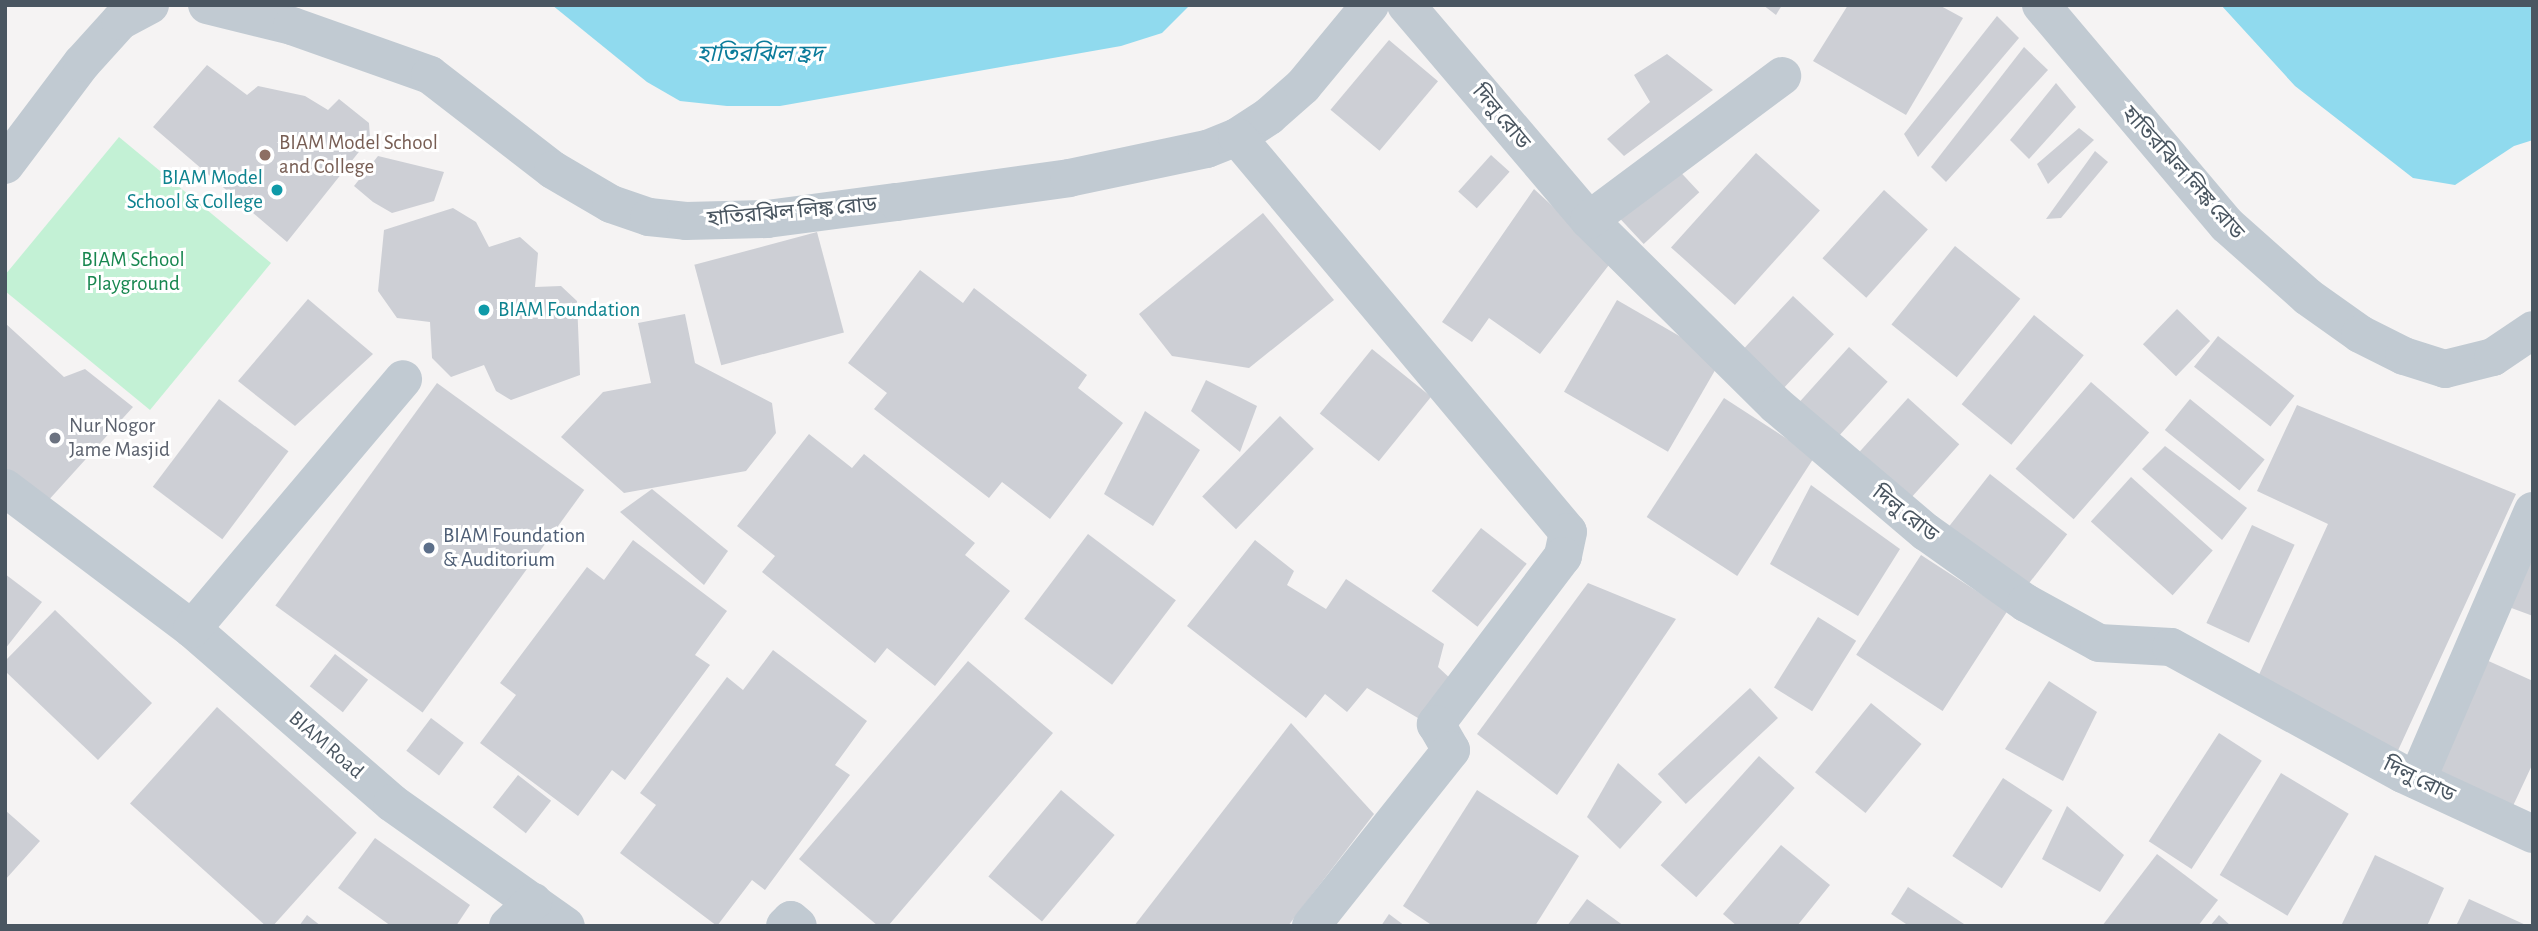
<!DOCTYPE html>
<meta charset="utf-8">
<style>
body{margin:0}
#map{position:relative;width:2538px;height:931px;overflow:hidden;background:#f5f3f3;font-family:"Alegreya Sans","Noto Sans Bengali",sans-serif}
div>[style]{position:absolute}
.green>*{inset:0;background:#c3f1d5}
.water>*{inset:0;background:#90daee}
.building>*{inset:0;background:#cdcfd5;transform-origin:0 0}
.minor>*{height:38px;margin:-19px;padding:0 19px;transform-origin:19px;border-radius:19px;background:#c1cad2}
.dots>*{width:19px;height:19px;translate:-50% -50%;box-sizing:border-box;border:4px solid #fff;border-radius:50%}
span{translate:-50% -50%;white-space:nowrap;text-align:center;line-height:1.15;-webkit-text-stroke:6px #fff;paint-order:stroke}
.street-label{font-size:21px;color:#4a5661}
.education-label{font-size:21px;color:#785e54}
.left{translate:0 -50%;text-align:left}
.culture-label{font-size:21px;color:#0d838f}
.right{translate:-100% -50%;text-align:right}
.park-label{font-size:21px;color:#17864f}
.worship-label{font-size:21px;color:#5b616d}
.service-label{font-size:21px;color:#4e5e75}
.water-label{font-size:23px;color:#0c7c9b;font-style:italic}
.frame{position:absolute;inset:0;border:7px solid #4a5661;pointer-events:none}
</style>
<div id="map">
<div class="green">
<div style="clip-path:polygon(119px 137px,271px 263px,150px 410px,5px 291px,5px 275px)"></div>
</div>
<div class="water">
<div style="clip-path:polygon(552px 5px,1190px 5px,1162px 33px,1121px 46px,780px 106px,727px 106px,680px 101px,647px 82px)"></div>
<div style="clip-path:polygon(2221px 5px,2533px 5px,2533px 140px,2514px 146px,2455px 185px,2413px 178px,2295px 86px)"></div>
</div>
<div class="building">
<div style="clip-path:polygon(1763px 5px,1782px 5px,1776px 15px)"></div>
<div style="clip-path:polygon(1848px 5px,1939px 5px,1963px 18px,1906px 115px,1813px 61px)"></div>
<div style="clip-path:polygon(1997px 16px,2019px 38px,1918px 157px,1904px 134px)"></div>
<div style="left:1389px;top:40px;width:64px;height:91px;rotate:40deg"></div>
<div style="clip-path:polygon(2024px 47px,2048px 70px,1946px 182px,1931px 167px)"></div>
<div style="clip-path:polygon(1667px 54px,1713px 90px,1624px 156px,1607px 139px,1650px 102px,1634px 75px)"></div>
<div style="clip-path:polygon(207px 65px,247px 95px,258px 86px,305px 96px,328px 110px,339px 99px,369px 123px,370px 138px,287px 242px,153px 127px)"></div>
<div style="clip-path:polygon(2056px 83px,2076px 107px,2029px 159px,2010px 140px)"></div>
<div style="clip-path:polygon(2079px 128px,2094px 140px,2048px 184px,2037px 164px)"></div>
<div style="clip-path:polygon(2095px 151px,2108px 162px,2061px 218px,2046px 219px)"></div>
<div style="left:1756px;top:153px;width:86px;height:127px;rotate:42deg"></div>
<div style="left:1491px;top:155px;width:25px;height:49px;rotate:42deg"></div>
<div style="clip-path:polygon(378px 156px,444px 172px,434px 201px,392px 213px,373px 202px,354px 186px)"></div>
<div style="left:1672px;top:163px;width:40px;height:76px;rotate:47deg"></div>
<div style="clip-path:polygon(1534px 189px,1612px 261px,1540px 354px,1489px 318px,1472px 342px,1442px 322px)"></div>
<div style="left:1884px;top:190px;width:59px;height:92px;rotate:42deg"></div>
<div style="clip-path:polygon(453px 208px,476px 222px,489px 247px,520px 237px,538px 253px,535px 287px,561px 286px,577px 301px,580px 375px,511px 400px,496px 391px,484px 365px,451px 377px,432px 358px,430px 322px,397px 318px,378px 291px,384px 230px)"></div>
<div style="clip-path:polygon(1263px 213px,1334px 300px,1249px 368px,1172px 356px,1139px 314px)"></div>
<div style="left:817px;top:232px;width:104px;height:127px;rotate:75deg"></div>
<div style="left:1955px;top:246px;width:84px;height:101px;rotate:39deg"></div>
<div style="clip-path:polygon(920px 270px,963px 303px,974px 288px,1087px 375px,1078px 388px,1123px 423px,1050px 519px,1002px 482px,989px 498px,874px 409px,887px 393px,848px 363px)"></div>
<div style="left:1793px;top:296px;width:56px;height:78px;rotate:43deg"></div>
<div style="clip-path:polygon(308px 299px,373px 354px,295px 426px,238px 381px)"></div>
<div style="left:1617px;top:300px;width:120px;height:106px;rotate:30deg"></div>
<div style="left:2177px;top:309px;width:46px;height:49px;rotate:44deg"></div>
<div style="clip-path:polygon(685px 314px,695px 363px,772px 403px,776px 433px,746px 471px,624px 493px,561px 437px,603px 392px,651px 383px,638px 323px)"></div>
<div style="left:2034px;top:315px;width:64px;height:115px;rotate:39deg"></div>
<div style="clip-path:polygon(5px 323px,64px 377px,85px 369px,133px 407px,46px 503px,5px 469px)"></div>
<div style="left:2218px;top:336px;width:97px;height:39px;rotate:38deg"></div>
<div style="left:1849px;top:347px;width:52px;height:77px;rotate:42deg"></div>
<div style="left:1372px;top:349px;width:76px;height:83px;rotate:39deg"></div>
<div style="clip-path:polygon(1206px 380px,1257px 406px,1240px 452px,1191px 411px)"></div>
<div style="left:2091px;top:382px;width:77px;height:115px;rotate:41deg"></div>
<div style="left:437px;top:383px;width:182px;height:275px;rotate:36deg"></div>
<div style="left:1724px;top:398px;width:108px;height:142px;rotate:33deg"></div>
<div style="left:1908px;top:398px;width:69px;height:72px;rotate:42deg"></div>
<div style="left:219px;top:399px;width:87px;height:110px;rotate:37deg"></div>
<div style="left:2190px;top:399px;width:96px;height:40px;rotate:39deg"></div>
<div style="clip-path:polygon(2297px 405px,2516px 494px,2395px 757px,2252px 690px,2328px 524px,2257px 491px)"></div>
<div style="clip-path:polygon(1145px 411px,1200px 450px,1153px 526px,1104px 494px)"></div>
<div style="left:1280px;top:416px;width:47px;height:112px;rotate:44deg"></div>
<div style="clip-path:polygon(809px 434px,852px 468px,864px 454px,975px 543px,965px 555px,1010px 591px,935px 686px,887px 648px,875px 663px,762px 572px,775px 556px,737px 526px)"></div>
<div style="clip-path:polygon(2165px 446px,2247px 508px,2222px 540px,2142px 469px)"></div>
<div style="left:1990px;top:474px;width:98px;height:66px;rotate:38deg"></div>
<div style="left:2131px;top:477px;width:110px;height:60px;rotate:42deg"></div>
<div style="clip-path:polygon(1811px 485px,1900px 549px,1858px 616px,1770px 564px)"></div>
<div style="clip-path:polygon(652px 489px,728px 551px,704px 585px,620px 512px)"></div>
<div style="left:2252px;top:525px;width:47px;height:108px;rotate:25deg"></div>
<div style="left:1481px;top:528px;width:58px;height:80px;rotate:38deg"></div>
<div style="left:1088px;top:534px;width:110px;height:106px;rotate:37deg"></div>
<div style="clip-path:polygon(633px 540px,727px 611px,695px 655px,710px 665px,625px 780px,612px 770px,578px 816px,480px 743px,516px 695px,500px 683px,587px 567px,604px 580px)"></div>
<div style="clip-path:polygon(1255px 540px,1294px 571px,1287px 585px,1326px 609px,1346px 579px,1444px 644px,1438px 667px,1454px 682px,1423px 721px,1367px 688px,1347px 712px,1325px 694px,1306px 718px,1187px 626px)"></div>
<div style="left:1921px;top:555px;width:103px;height:119px;rotate:33deg"></div>
<div style="clip-path:polygon(2533px 559px,2533px 616px,2506px 606px)"></div>
<div style="clip-path:polygon(5px 574px,42px 602px,5px 649px)"></div>
<div style="clip-path:polygon(1588px 583px,1676px 619px,1557px 795px,1477px 734px)"></div>
<div style="clip-path:polygon(55px 610px,152px 703px,98px 760px,5px 671px,5px 661px)"></div>
<div style="left:1818px;top:617px;width:45px;height:83px;rotate:32deg"></div>
<div style="clip-path:polygon(773px 650px,867px 721px,835px 765px,850px 775px,765px 890px,752px 880px,717px 926px,620px 853px,656px 805px,640px 793px,727px 677px,743px 690px)"></div>
<div style="left:335px;top:654px;width:42px;height:41px;rotate:38deg"></div>
<div style="clip-path:polygon(2484px 659px,2533px 681px,2533px 763px,2512px 808px,2433px 771px)"></div>
<div style="clip-path:polygon(968px 661px,1053px 733px,888px 926px,878px 926px,799px 859px)"></div>
<div style="clip-path:polygon(2049px 681px,2097px 712px,2063px 781px,2005px 749px)"></div>
<div style="left:1750px;top:688px;width:41px;height:126px;rotate:47deg"></div>
<div style="left:1871px;top:703px;width:65px;height:89px;rotate:39deg"></div>
<div style="left:217px;top:707px;width:188px;height:130px;rotate:42deg"></div>
<div style="left:431px;top:718px;width:41px;height:41px;rotate:37deg"></div>
<div style="clip-path:polygon(1291px 723px,1374px 814px,1288px 926px,1134px 926px)"></div>
<div style="left:2219px;top:733px;width:51px;height:129px;rotate:33deg"></div>
<div style="left:1759px;top:756px;width:48px;height:147px;rotate:42deg"></div>
<div style="clip-path:polygon(1618px 763px,1662px 802px,1620px 849px,1587px 817px)"></div>
<div style="left:2281px;top:773px;width:79px;height:119px;rotate:31deg"></div>
<div style="left:518px;top:775px;width:42px;height:41px;rotate:38deg"></div>
<div style="left:2003px;top:778px;width:59px;height:93px;rotate:33deg"></div>
<div style="left:1061px;top:790px;width:70px;height:113px;rotate:40deg"></div>
<div style="clip-path:polygon(1477px 790px,1579px 856px,1535px 926px,1433px 926px,1403px 906px)"></div>
<div style="clip-path:polygon(2067px 806px,2124px 855px,2100px 892px,2042px 859px)"></div>
<div style="clip-path:polygon(5px 810px,40px 841px,5px 880px)"></div>
<div style="clip-path:polygon(375px 838px,470px 905px,456px 926px,391px 926px,338px 888px)"></div>
<div style="clip-path:polygon(1781px 845px,1830px 885px,1797px 926px,1737px 926px,1723px 914px)"></div>
<div style="clip-path:polygon(2157px 854px,2218px 900px,2198px 926px,2102px 926px)"></div>
<div style="clip-path:polygon(2375px 855px,2444px 888px,2427px 926px,2341px 926px)"></div>
<div style="clip-path:polygon(1908px 887px,1967px 926px,1909px 926px,1891px 914px)"></div>
<div style="clip-path:polygon(1587px 899px,1624px 926px,1567px 926px)"></div>
<div style="clip-path:polygon(2469px 899px,2528px 926px,2456px 926px)"></div>
<div style="clip-path:polygon(1389px 914px,1405px 926px,1381px 926px)"></div>
<div style="clip-path:polygon(307px 915px,321px 926px,299px 926px)"></div>
<div style="clip-path:polygon(2219px 915px,2231px 926px,2210px 926px)"></div>
</div>
<div class="minor">
<div style="left:207px;top:5px;width:88px;rotate:13.9deg"></div>
<div style="left:292px;top:26px;width:146px;rotate:19.5deg"></div>
<div style="left:430px;top:75px;width:155px;rotate:37.7deg"></div>
<div style="left:553px;top:170px;width:67px;rotate:30.4deg"></div>
<div style="left:611px;top:204px;width:40px;rotate:18.9deg"></div>
<div style="left:649px;top:217px;width:37px;rotate:6deg"></div>
<div style="left:686px;top:221px;width:81px;rotate:-1.4deg"></div>
<div style="left:767px;top:219px;width:131px;rotate:-7.5deg"></div>
<div style="left:897px;top:202px;width:174px;rotate:-7.9deg"></div>
<div style="left:1069px;top:178px;width:141px;rotate:-11.9deg"></div>
<div style="left:1207px;top:149px;width:32px;rotate:-22deg"></div>
<div style="left:1237px;top:137px;width:38px;rotate:-33deg"></div>
<div style="left:1269px;top:116px;width:45px;rotate:-41.4deg"></div>
<div style="left:1303px;top:86px;width:105px;rotate:-50.4deg"></div>
<div style="left:1406px;top:5px;width:282px;rotate:49.6deg"></div>
<div style="left:1589px;top:220px;width:263px;rotate:44.7deg"></div>
<div style="left:1776px;top:405px;width:197px;rotate:40.3deg"></div>
<div style="left:1926px;top:532px;width:123px;rotate:35.4deg"></div>
<div style="left:2026px;top:603px;width:83px;rotate:28.7deg"></div>
<div style="left:2099px;top:643px;width:72px;rotate:3.2deg"></div>
<div style="left:2171px;top:647px;width:264px;rotate:28.7deg"></div>
<div style="left:2403px;top:774px;width:143px;rotate:24.8deg"></div>
<div style="left:2041px;top:5px;width:288px;rotate:49.8deg"></div>
<div style="left:2227px;top:225px;width:108px;rotate:41.6deg"></div>
<div style="left:2308px;top:297px;width:64px;rotate:35.4deg"></div>
<div style="left:2360px;top:334px;width:49px;rotate:26.6deg"></div>
<div style="left:2404px;top:356px;width:43px;rotate:17.6deg"></div>
<div style="left:2445px;top:369px;width:49px;rotate:-14deg"></div>
<div style="left:2493px;top:357px;width:48px;rotate:-34deg"></div>
<div style="left:1237px;top:137px;width:515px;rotate:50.04deg"></div>
<div style="left:1568px;top:532px;width:25px;rotate:102deg"></div>
<div style="left:1563px;top:556px;width:211px;rotate:127.1deg"></div>
<div style="left:1436px;top:724px;width:30px;rotate:60deg"></div>
<div style="left:1451px;top:750px;width:225px;rotate:128.5deg"></div>
<div style="left:5px;top:165px;width:128px;rotate:-53deg"></div>
<div style="left:82px;top:63px;width:57px;rotate:-47.9deg"></div>
<div style="left:120px;top:21px;width:34px;rotate:-28deg"></div>
<div style="left:1589px;top:220px;width:241px;rotate:-36.7deg"></div>
<div style="left:5px;top:488px;width:234px;rotate:37deg"></div>
<div style="left:192px;top:629px;width:265px;rotate:41deg"></div>
<div style="left:392px;top:803px;width:213px;rotate:35.3deg"></div>
<div style="left:192px;top:629px;width:327px;rotate:-49.8deg"></div>
<div style="left:2417px;top:780px;width:293px;rotate:-66.7deg"></div>
<div style="left:508px;top:926px;width:35px;rotate:-44deg"></div>
<div style="left:785px;top:926px;width:8px;rotate:-45deg"></div>
<div style="left:791px;top:920px;width:9px;rotate:41deg"></div>
</div>
<div class="dots">
<div style="left:265px;top:155px;background:#8d6e63"></div>
<div style="left:277px;top:190px;background:#0f9aa8"></div>
<div style="left:484px;top:310px;background:#0f9aa8"></div>
<div style="left:55px;top:438px;background:#6b7280"></div>
<div style="left:429px;top:548px;background:#5c6f8a"></div>
</div>
<div class="street-label">
<span style="left:1501px;top:117px;rotate:50deg">দিলু রোড</span>
<span style="left:2183px;top:173px;rotate:48deg">হাতিরঝিল লিঙ্ক রোড</span>
<span style="left:792px;top:212px;rotate:-5deg">হাতিরঝিল লিঙ্ক রোড</span>
<span style="left:1905px;top:514px;rotate:38deg">দিলু রোড</span>
<span style="left:326px;top:745px;rotate:41deg">BIAM Road</span>
<span style="left:2419px;top:780px;rotate:26deg">দিলু রোড</span>
</div>
<div class="education-label">
<span class="left" style="left:279px;top:155px">BIAM Model School<br>and College</span>
</div>
<div class="culture-label">
<span class="right" style="left:263px;top:190px">BIAM Model<br>School &amp; College</span>
<span class="left" style="left:498px;top:310px">BIAM Foundation</span>
</div>
<div class="park-label">
<span style="left:133px;top:272px">BIAM School<br>Playground</span>
</div>
<div class="worship-label">
<span class="left" style="left:69px;top:438px">Nur Nogor<br>Jame Masjid</span>
</div>
<div class="service-label">
<span class="left" style="left:443px;top:548px">BIAM Foundation<br>&amp; Auditorium</span>
</div>
<div class="water-label">
<span style="left:760px;top:55px">হাতিরঝিল হ্রদ</span>
</div>
<div class="frame"></div>
</div>
